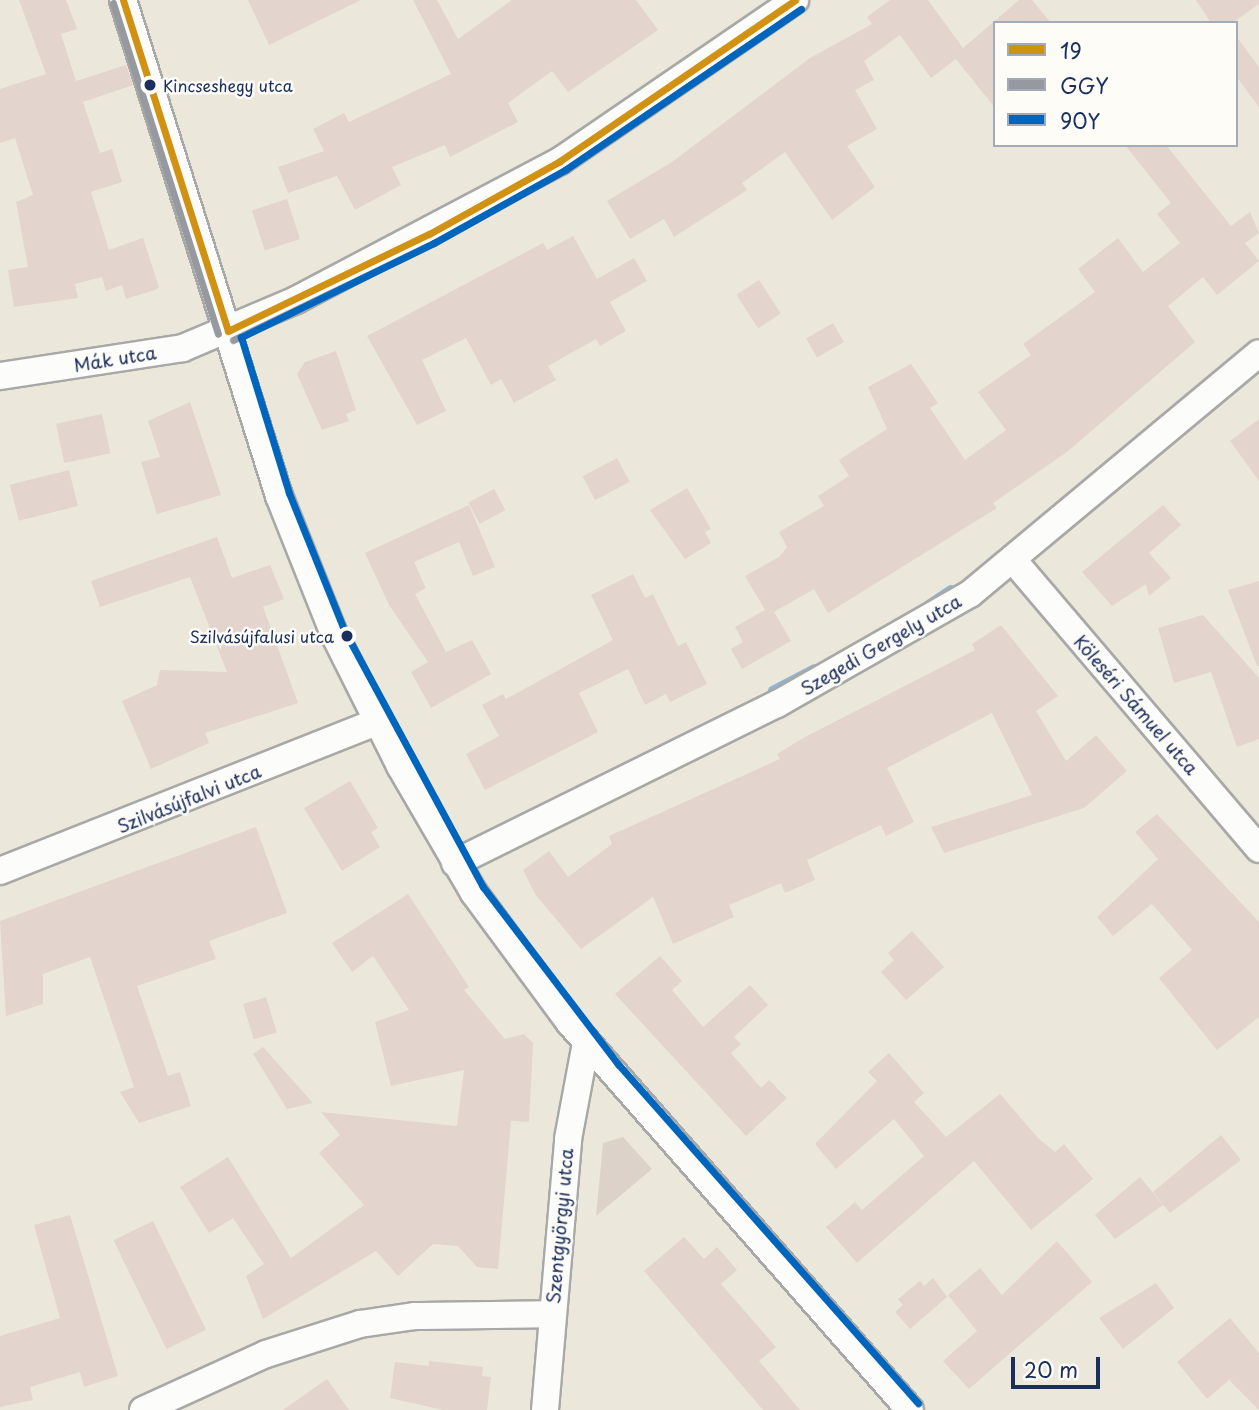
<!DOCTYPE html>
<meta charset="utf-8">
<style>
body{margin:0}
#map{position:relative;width:1259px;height:1410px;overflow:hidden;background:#ebe8db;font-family:"Playpen Sans",sans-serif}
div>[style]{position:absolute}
.industrial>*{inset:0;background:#dcd2c9}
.stream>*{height:9px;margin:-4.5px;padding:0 4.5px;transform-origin:4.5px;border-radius:4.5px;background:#8cb6d6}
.building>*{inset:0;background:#e3d4cd;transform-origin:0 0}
.roads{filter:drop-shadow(2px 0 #a8a9a7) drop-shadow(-2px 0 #a8a9a7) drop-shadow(0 2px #a8a9a7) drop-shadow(0 -2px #a8a9a7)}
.minor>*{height:26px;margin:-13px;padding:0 13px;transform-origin:13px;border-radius:13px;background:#fcfcfa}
.bus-1>*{height:7px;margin:-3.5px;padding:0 3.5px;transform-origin:3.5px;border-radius:3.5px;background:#d19113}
.bus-2>*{height:7px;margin:-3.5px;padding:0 3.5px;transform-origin:3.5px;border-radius:3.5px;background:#9699a0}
.bus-3>*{height:7px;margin:-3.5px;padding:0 3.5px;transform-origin:3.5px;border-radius:3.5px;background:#0065bd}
.dots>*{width:19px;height:19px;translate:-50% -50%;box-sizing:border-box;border:4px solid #fdfcf7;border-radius:50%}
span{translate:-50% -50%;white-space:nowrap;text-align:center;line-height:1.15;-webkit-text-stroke:5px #fdfcf7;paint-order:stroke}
.bus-label{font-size:16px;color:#1b2f5e}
.left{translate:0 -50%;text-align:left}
.right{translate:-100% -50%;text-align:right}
.street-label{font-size:18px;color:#1b2f5e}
.legend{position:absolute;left:993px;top:21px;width:245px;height:126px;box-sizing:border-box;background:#fdfcf7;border:2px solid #a3aaba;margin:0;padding:9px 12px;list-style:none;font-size:21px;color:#1b2f5e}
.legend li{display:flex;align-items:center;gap:14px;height:35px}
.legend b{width:35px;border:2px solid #a3aaba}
.scale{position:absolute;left:1011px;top:1357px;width:89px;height:32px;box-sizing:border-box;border:4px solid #1b2f5e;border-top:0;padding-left:9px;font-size:21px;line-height:24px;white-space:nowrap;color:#1b2f5e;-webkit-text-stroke:5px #fdfcf7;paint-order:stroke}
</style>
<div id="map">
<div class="industrial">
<div style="clip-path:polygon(623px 1137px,652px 1169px,596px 1216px,603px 1143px)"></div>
</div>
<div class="stream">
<div style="left:928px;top:604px;width:27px;rotate:-34deg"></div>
<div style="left:772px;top:690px;width:47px;rotate:-27.6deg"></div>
</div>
<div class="building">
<div style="clip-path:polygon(19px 0,66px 0,77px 29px,61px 34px,76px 81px,126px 65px,133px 85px,83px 102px,100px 153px,112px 149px,122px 182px,91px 192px,109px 250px,143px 238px,159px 287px,155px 290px,126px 299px,122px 285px,106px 291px,102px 277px,75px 284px,78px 298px,14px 307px,8px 270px,28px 267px,16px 202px,33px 195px,15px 138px,0 143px,0 89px,46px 74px)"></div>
<div style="clip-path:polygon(248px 0,361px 0,269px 45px)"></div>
<div style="clip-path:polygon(413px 0,437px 0,458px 39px,512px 0,636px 0,658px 30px,568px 92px,552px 71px,508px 103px,518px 122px,450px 157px,445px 145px,392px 167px,401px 185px,355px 210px,337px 176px,288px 193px,278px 167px,324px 151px,313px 129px,344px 113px,349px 122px,451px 74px)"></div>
<div style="clip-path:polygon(890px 0,928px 0,963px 48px,1019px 0,1032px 0,1051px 23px,995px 23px,995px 108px,956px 59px,931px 78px,900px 35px,864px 61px,874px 80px,855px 90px,877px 129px,847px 146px,875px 187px,832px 220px,785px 152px,742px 183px,747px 190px,674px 237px,664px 219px,630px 239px,607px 201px,672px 162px,810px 58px,872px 24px,867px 17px)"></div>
<div style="clip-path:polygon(1196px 0,1259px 0,1259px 4px,1232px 23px,1211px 23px)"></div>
<div style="clip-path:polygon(1236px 36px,1259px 67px,1259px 107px,1236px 76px)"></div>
<div style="clip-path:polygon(1125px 145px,1166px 145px,1231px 226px,1250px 212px,1259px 233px,1245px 243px,1259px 261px,1217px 295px,1203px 277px,1168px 306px,1195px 342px,1067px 452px,993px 503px,997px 508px,828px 613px,814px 589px,774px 612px,791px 641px,742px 669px,731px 649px,743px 642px,735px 627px,765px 610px,745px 576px,779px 557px,787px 547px,779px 532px,824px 506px,818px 496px,849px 476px,839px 460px,887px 429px,868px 387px,911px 364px,938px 403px,930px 408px,965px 460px,1006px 430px,978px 392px,1031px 355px,1023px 344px,1095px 292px,1078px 269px,1118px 238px,1143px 272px,1180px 243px,1157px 214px,1171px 203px)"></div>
<div style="left:287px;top:199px;width:42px;height:37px;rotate:72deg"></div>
<div style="clip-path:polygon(573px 236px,597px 279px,634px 258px,647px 281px,610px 302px,626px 331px,600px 346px,596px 339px,548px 366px,556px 380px,514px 403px,501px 379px,491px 385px,466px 338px,422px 360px,446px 411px,417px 425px,367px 336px,543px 243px,547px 250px)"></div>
<div style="left:759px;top:280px;width:40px;height:27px;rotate:57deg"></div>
<div style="left:833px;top:323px;width:22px;height:31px;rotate:60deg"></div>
<div style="clip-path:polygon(336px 351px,356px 410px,346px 414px,349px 421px,322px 430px,297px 374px,305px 362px)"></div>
<div style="clip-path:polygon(190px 402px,221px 495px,157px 514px,141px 462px,160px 457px,148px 421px)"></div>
<div style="left:102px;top:414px;width:40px;height:47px;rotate:78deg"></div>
<div style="clip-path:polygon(1259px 419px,1259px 481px,1230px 441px)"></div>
<div style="left:617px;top:458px;width:27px;height:39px;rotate:62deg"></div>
<div style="left:69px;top:470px;width:37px;height:61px;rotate:76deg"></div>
<div style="clip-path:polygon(687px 488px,711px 529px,705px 532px,711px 543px,685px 559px,650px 510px)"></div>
<div style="left:494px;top:489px;width:24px;height:29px;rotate:62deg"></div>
<div style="clip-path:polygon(469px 505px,495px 567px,473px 576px,459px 542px,414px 562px,426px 588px,415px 594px,446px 652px,472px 640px,491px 674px,431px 708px,411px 672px,428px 662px,389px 605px,365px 553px)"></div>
<div style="clip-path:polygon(1163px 505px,1181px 525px,1149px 553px,1171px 578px,1149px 596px,1146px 584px,1112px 606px,1082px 572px)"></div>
<div style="clip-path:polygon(217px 537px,232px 578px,270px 565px,284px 599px,263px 607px,298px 703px,205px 733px,209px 743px,151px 769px,122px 701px,157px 685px,160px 670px,227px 672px,190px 577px,100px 607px,91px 581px)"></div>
<div style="clip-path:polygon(633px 574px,645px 598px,653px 594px,678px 646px,686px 642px,707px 684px,670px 702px,666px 694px,645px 705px,628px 669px,579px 693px,598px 732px,485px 790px,466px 754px,499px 736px,482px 705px,503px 694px,506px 699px,613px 640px,591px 595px)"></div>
<div style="clip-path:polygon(1259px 581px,1259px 666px,1257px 666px,1228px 590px)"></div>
<div style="clip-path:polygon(1203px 615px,1259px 678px,1259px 739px,1237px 747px,1211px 672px,1174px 683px,1158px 628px)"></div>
<div style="clip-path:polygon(1001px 625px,1058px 696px,1036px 711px,1066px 761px,1096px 735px,1127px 771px,1084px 808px,944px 853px,931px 827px,1032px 795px,992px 713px,887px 768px,914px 822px,886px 836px,881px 825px,807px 860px,815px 880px,785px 893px,781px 883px,729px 905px,734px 917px,673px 944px,653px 897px,581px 949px,535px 894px,523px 870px,549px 851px,568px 877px,612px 844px,609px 836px,780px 759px,777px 754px,805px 737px,975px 650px,972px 644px)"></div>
<div style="clip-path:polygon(350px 781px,378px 828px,371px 832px,380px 847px,342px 871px,304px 808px)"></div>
<div style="clip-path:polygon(1157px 814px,1259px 922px,1259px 1017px,1217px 1050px,1159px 978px,1192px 950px,1152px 904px,1113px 936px,1097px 917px,1158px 859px,1135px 832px)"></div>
<div style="clip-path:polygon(256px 827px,287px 913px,209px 941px,216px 959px,137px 986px,168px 1076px,180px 1072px,191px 1106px,139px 1123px,120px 1092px,134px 1087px,90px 957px,43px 974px,43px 1004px,6px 1016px,0 921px)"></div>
<div style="clip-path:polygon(408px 894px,469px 987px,464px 990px,505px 1039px,524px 1034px,533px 1043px,529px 1122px,511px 1121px,498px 1269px,477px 1267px,458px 1246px,433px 1244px,398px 1276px,376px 1251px,263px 1319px,246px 1276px,264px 1264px,233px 1218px,209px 1233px,180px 1187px,228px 1157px,291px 1258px,364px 1205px,319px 1153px,340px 1135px,321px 1112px,457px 1126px,464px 1070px,391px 1086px,375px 1022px,409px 1010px,373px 956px,352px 972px,332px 943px)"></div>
<div style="clip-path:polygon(912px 931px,944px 967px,906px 1000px,881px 972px,894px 960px,888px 953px)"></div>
<div style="clip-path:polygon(660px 956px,682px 981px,672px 990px,703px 1027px,750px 985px,768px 1005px,734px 1037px,741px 1044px,731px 1053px,761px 1088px,769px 1080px,787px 1098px,746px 1136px,615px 994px)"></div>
<div style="left:266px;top:997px;width:37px;height:24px;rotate:73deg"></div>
<div style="clip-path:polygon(263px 1047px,313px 1103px,287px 1109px,253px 1054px)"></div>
<div style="clip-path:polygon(889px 1053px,924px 1093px,914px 1102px,946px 1137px,1000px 1094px,1039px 1139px,1055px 1152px,1064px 1144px,1093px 1179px,1031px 1230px,974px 1161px,857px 1263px,826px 1227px,855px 1202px,862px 1210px,924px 1156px,894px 1119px,836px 1169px,815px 1144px,877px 1081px,868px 1072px)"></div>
<div style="clip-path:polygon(1221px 1135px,1241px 1160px,1170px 1213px,1153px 1192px)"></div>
<div style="clip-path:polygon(1140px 1177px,1163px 1205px,1115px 1239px,1095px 1215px)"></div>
<div style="clip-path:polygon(70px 1215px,118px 1376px,84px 1387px,80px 1372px,30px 1387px,33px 1400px,0 1407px,0 1336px,60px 1318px,34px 1225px)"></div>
<div style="left:153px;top:1221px;width:121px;height:44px;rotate:64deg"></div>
<div style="clip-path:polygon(684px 1237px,704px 1259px,717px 1247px,737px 1270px,721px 1284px,776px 1347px,759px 1361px,800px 1410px,763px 1410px,644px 1271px)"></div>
<div style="clip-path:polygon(1057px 1241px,1092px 1282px,969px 1389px,943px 1361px,977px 1331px,948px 1295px,980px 1268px,1002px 1295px)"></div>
<div style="clip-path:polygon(933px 1278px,947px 1297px,910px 1329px,895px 1312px,903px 1305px,898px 1299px,920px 1281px,924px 1286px)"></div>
<div style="clip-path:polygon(1156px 1283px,1174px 1308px,1123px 1349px,1099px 1318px)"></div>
<div style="clip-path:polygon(1230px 1318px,1259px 1353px,1259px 1410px,1229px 1380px,1207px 1399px,1177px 1362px)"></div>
<div style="clip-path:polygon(429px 1361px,483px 1367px,482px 1376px,491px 1377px,487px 1410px,443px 1410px,390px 1398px,395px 1362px,429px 1366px)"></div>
<div style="clip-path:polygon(327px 1379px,349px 1410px,283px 1410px)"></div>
</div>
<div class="roads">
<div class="minor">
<div style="left:123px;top:0;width:520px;rotate:72.54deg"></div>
<div style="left:279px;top:496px;width:149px;rotate:68.3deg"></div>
<div style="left:334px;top:634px;width:148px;rotate:63.4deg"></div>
<div style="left:400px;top:766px;width:147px;rotate:59.8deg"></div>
<div style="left:474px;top:893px;width:162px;rotate:53.6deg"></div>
<div style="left:570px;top:1023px;width:515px;rotate:48.7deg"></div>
<div style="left:0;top:376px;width:185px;rotate:-8.7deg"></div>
<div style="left:183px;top:348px;width:123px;rotate:-23deg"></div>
<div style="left:296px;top:300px;width:298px;rotate:-27.8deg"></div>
<div style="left:560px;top:161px;width:285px;rotate:-34.4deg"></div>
<div style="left:1014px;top:561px;width:378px;rotate:49.6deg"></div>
<div style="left:455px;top:863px;width:359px;rotate:-26.3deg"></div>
<div style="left:777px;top:704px;width:222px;rotate:-29.7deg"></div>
<div style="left:970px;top:594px;width:376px;rotate:-39.8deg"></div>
<div style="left:0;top:871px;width:405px;rotate:-21.6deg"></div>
<div style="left:143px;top:1410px;width:135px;rotate:-24.5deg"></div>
<div style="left:266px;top:1354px;width:99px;rotate:-17.7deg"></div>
<div style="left:360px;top:1324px;width:56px;rotate:-8.3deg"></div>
<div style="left:415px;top:1316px;width:137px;rotate:-0.8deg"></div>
<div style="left:545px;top:1410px;width:272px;rotate:-85.1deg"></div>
<div style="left:568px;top:1139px;width:98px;rotate:-79.4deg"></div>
</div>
</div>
<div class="bus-1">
<div style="left:123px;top:0;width:347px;rotate:72.4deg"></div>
<div style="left:228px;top:331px;width:223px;rotate:-25.8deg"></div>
<div style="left:429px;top:234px;width:150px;rotate:-29.1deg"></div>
<div style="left:560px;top:161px;width:285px;rotate:-34.4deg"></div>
</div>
<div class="bus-2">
<div style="left:113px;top:3px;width:347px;rotate:72.4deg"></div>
<div style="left:233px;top:340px;width:223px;rotate:-25.8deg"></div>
<div style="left:434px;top:243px;width:150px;rotate:-29.1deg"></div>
<div style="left:565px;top:170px;width:286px;rotate:-34.3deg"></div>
</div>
<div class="bus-3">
<div style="left:801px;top:9px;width:286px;rotate:145.7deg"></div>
<div style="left:565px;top:170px;width:150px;rotate:150.9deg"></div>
<div style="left:434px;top:243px;width:215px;rotate:154deg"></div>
<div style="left:241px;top:337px;width:163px;rotate:72.9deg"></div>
<div style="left:289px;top:493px;width:148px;rotate:68.1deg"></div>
<div style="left:344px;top:630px;width:292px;rotate:61.6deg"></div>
<div style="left:483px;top:887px;width:223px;rotate:52.7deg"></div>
<div style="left:618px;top:1064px;width:453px;rotate:48.5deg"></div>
</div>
<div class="dots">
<div style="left:150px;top:85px;background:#1b2f5e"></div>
<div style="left:347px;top:636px;background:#1b2f5e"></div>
</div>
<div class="bus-label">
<span class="left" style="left:163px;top:85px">Kincseshegy utca</span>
<span class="right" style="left:334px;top:636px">Szilvásújfalusi utca</span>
</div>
<div class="street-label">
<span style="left:115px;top:359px;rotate:-9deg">Mák utca</span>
<span style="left:881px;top:645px;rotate:-30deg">Szegedi Gergely utca</span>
<span style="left:1136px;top:705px;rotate:49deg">Köleséri Sámuel utca</span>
<span style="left:189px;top:799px;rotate:-22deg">Szilvásújfalvi utca</span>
<span style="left:560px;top:1226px;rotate:-85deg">Szentgyörgyi utca</span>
</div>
<ul class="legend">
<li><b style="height:9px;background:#d19113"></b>19</li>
<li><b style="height:9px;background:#9699a0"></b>GGY</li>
<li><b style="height:9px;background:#0065bd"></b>90Y</li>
</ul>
<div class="scale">20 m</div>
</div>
